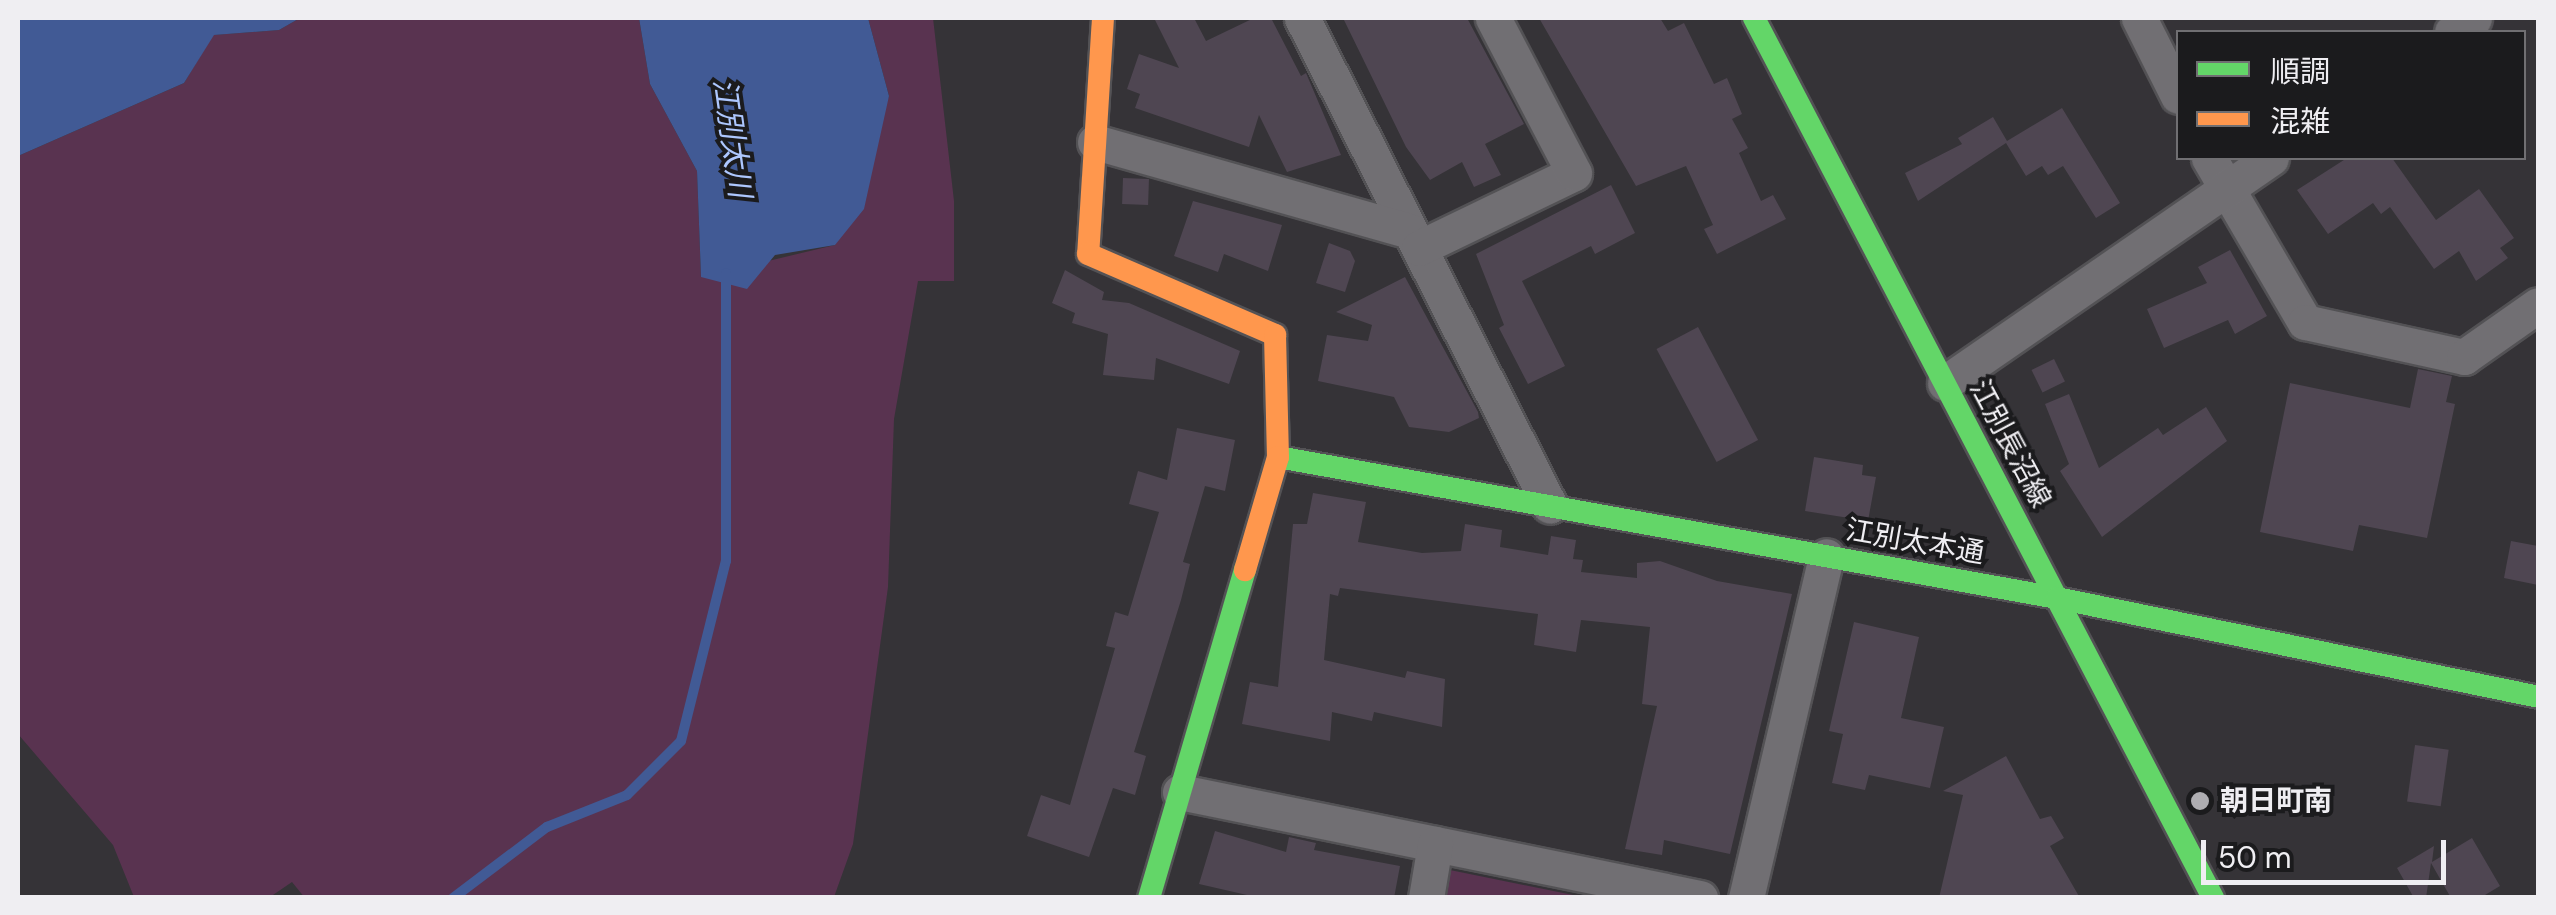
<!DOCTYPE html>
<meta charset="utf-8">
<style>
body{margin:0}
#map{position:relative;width:2556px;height:915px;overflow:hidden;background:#353337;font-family:"DM Sans","Noto Sans JP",sans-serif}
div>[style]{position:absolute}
.green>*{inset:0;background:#593350}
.water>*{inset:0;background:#415a95}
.stream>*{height:10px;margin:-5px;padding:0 5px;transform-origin:5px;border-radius:5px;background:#415a95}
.building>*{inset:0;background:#4f4652;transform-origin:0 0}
.roads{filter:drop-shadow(2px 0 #535255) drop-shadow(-2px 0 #535255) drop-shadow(0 2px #535255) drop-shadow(0 -2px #535255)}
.street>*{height:35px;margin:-17.5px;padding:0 17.5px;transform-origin:17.5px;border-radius:17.5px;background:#716f73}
.fast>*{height:22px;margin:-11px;padding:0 11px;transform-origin:11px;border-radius:11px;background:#63d668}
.slow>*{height:22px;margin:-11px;padding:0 11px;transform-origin:11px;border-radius:11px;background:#ff974d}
.dots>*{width:28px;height:28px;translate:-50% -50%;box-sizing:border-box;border:5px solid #1b1b1d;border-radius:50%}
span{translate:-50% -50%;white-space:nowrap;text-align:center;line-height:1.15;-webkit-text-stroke:8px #1b1b1d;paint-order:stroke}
.street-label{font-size:28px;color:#efeef2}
.poi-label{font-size:28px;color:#efeef2;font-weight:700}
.left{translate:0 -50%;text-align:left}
.water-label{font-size:30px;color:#adc7fe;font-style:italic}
.frame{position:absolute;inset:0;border:20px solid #efeef2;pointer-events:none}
.legend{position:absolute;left:2176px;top:30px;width:350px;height:130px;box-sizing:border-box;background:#1b1b1d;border:2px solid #706f72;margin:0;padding:12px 18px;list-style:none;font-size:30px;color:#efeef2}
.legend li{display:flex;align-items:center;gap:20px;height:50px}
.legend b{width:50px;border:2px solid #706f72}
.scale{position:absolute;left:2201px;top:840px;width:245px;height:45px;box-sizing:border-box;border:5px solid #efeef2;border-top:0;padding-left:12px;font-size:30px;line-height:35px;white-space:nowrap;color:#efeef2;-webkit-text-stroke:8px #1b1b1d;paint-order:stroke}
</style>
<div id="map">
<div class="green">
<div style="clip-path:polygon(300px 18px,639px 18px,650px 84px,697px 171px,701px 277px,835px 245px,889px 96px,868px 18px,933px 18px,954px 201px,954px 281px,918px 281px,894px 419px,888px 587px,853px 844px,834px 897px,305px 898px,292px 882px,270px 897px,134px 897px,113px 845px,18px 734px,18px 156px,184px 83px,213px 35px,279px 30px)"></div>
<div style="clip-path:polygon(1445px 869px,1583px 897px,1439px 898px)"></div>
</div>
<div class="water">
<div style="clip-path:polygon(18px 18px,300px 18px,279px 30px,214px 35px,184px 83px,18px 156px)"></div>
<div style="clip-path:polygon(639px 18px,868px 18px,889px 96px,864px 209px,835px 245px,775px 255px,747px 289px,701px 277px,697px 171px,650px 84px)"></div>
</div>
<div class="stream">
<div style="left:453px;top:898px;width:118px;rotate:-37.1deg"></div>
<div style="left:547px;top:827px;width:86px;rotate:-21.8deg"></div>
<div style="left:627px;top:795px;width:76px;rotate:-45deg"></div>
<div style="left:681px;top:741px;width:186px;rotate:-76deg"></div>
<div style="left:726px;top:561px;width:288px;rotate:-90deg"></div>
</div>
<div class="building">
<div style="clip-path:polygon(1154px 18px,1194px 18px,1206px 41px,1254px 18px,1271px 18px,1301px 76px,1306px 73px,1341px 155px,1287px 172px,1259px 115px,1249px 147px,1135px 108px,1140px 94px,1127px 89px,1139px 54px,1179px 68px)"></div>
<div style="clip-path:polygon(1343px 18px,1467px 18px,1524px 124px,1485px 144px,1501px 175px,1474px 187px,1462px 162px,1430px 180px,1406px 147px)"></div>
<div style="clip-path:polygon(1539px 18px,1660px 18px,1668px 31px,1684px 23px,1714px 84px,1727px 78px,1742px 114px,1732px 119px,1748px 148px,1739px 153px,1761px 201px,1773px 195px,1786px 219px,1717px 254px,1704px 229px,1713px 225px,1686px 166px,1636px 186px)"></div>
<div style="clip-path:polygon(2062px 108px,2120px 203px,2096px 218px,2063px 166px,2048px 175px,2042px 166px,2026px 176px,2006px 143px,1918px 201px,1905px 173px,1962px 144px,1958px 138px,1993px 117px,2007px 141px)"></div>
<div style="clip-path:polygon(2347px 158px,2392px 158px,2436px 220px,2479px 189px,2514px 238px,2500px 248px,2508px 258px,2476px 281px,2459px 251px,2434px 269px,2390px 207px,2381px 214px,2373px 203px,2328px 234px,2297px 190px)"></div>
<div style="left:1123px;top:178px;width:26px;height:26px;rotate:2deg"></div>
<div style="clip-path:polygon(1611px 185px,1635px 233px,1595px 254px,1591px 246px,1522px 281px,1565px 366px,1528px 384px,1499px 328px,1504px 325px,1476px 254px)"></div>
<div style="clip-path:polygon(1193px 201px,1282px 225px,1268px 271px,1224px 254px,1218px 272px,1174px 256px)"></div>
<div style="clip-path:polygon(1329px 243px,1350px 251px,1355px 261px,1345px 292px,1316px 283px)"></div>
<div style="clip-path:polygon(2230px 250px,2267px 316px,2235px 334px,2228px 320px,2164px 348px,2147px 309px,2207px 283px,2198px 267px)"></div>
<div style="clip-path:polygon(1065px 270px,1104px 292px,1102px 300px,1129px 303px,1240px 351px,1229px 384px,1156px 358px,1154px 380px,1103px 375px,1108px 334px,1072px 323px,1075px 313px,1052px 303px)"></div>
<div style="clip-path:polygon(1405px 277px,1478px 412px,1479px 418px,1449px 432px,1409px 427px,1394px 397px,1318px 381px,1327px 335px,1368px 341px,1372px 325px,1336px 312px)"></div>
<div style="left:1698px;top:327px;width:128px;height:47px;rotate:62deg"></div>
<div style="left:2054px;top:359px;width:25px;height:25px;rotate:64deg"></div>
<div style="clip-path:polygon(2418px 369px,2452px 376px,2446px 402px,2455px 404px,2427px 538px,2359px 525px,2353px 551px,2260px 532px,2290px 383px,2410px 408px)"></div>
<div style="clip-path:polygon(2069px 394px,2099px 468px,2158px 428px,2163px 435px,2206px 407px,2227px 441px,2102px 537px,2060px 471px,2069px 464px,2045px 404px)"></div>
<div style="clip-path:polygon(1177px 428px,1235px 440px,1225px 491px,1205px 486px,1183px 562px,1190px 564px,1181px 600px,1134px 752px,1146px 756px,1135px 795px,1113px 788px,1089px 857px,1027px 836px,1041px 795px,1070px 805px,1115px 648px,1106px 646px,1115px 612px,1128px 616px,1159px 512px,1129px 504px,1138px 471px,1167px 480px)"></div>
<div style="clip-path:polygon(1814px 457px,1863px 465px,1862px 475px,1876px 477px,1868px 521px,1805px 511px)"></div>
<div style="clip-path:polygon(1313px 493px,1366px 502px,1358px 542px,1422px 553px,1461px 551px,1465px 524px,1502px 530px,1500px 547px,1548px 555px,1551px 536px,1576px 540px,1573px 559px,1583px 560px,1581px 572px,1637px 578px,1637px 563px,1660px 561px,1717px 581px,1792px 594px,1730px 854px,1664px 840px,1662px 855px,1625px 849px,1657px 706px,1642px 704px,1650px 627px,1581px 620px,1576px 652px,1534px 645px,1538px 614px,1340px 588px,1338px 596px,1330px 594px,1324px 660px,1405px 678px,1407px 671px,1445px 679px,1442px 727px,1374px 712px,1372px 721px,1332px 712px,1330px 741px,1242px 724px,1250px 682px,1278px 687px,1293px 524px,1307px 524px)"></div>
<div style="clip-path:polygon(2511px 541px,2538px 546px,2538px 585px,2504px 578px)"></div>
<div style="clip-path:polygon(1854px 622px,1919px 637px,1901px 718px,1944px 727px,1930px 788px,1869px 775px,1865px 790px,1832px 783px,1843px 734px,1829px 731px)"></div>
<div style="left:2415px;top:745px;width:34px;height:57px;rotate:8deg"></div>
<div style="clip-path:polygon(2006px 756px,2040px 819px,2051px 816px,2064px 838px,2050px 846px,2080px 898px,1939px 898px,1963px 795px,1943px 791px)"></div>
<div style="clip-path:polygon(1215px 831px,1286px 852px,1289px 837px,1316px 843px,1314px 850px,1400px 866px,1394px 898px,1260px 898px,1199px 884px)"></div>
<div style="clip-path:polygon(2472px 838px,2500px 886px,2480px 898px,2451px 898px,2431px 863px,2426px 898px,2414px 898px,2397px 868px,2434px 846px,2432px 862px)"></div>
</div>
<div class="roads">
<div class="street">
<div style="left:1302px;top:18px;width:547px;rotate:63.06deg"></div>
<div style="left:2139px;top:18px;width:87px;rotate:63.4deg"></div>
<div style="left:2452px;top:32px;width:26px;rotate:-32deg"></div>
<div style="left:1095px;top:142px;width:327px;rotate:15.8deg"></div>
<div style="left:2209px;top:158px;width:190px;rotate:59.7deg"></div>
<div style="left:2305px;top:322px;width:163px;rotate:12.4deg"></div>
<div style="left:2464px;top:357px;width:90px;rotate:-35.1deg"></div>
<div style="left:1419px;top:248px;width:172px;rotate:-25.8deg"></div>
<div style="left:1574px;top:173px;width:175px;rotate:-117.6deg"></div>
<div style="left:1945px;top:383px;width:396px;rotate:-34.6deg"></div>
<div style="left:1180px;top:792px;width:531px;rotate:11.52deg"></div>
<div style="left:1426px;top:898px;width:55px;rotate:-80.5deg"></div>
<div style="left:1746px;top:898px;width:351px;rotate:-76.8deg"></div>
</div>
<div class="fast">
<div style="left:1754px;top:18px;width:993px;rotate:62.45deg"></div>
<div style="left:1278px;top:457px;width:792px;rotate:10.26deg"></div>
<div style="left:2057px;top:598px;width:491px;rotate:11.6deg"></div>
<div style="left:1149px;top:898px;width:342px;rotate:-73.7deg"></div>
</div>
<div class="slow">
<div style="left:1103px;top:18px;width:236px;rotate:93.6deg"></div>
<div style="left:1088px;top:254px;width:204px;rotate:23.4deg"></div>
<div style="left:1275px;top:335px;width:122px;rotate:88.6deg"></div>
<div style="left:1278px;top:457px;width:118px;rotate:106.3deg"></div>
</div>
</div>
<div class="dots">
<div style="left:2200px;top:801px;background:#aeadb1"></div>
</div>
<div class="street-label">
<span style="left:2010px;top:444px;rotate:62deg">江別長沼線</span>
<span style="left:1915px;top:542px;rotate:10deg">江別太本通</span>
</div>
<div class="poi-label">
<span class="left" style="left:2220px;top:801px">朝日町南</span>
</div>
<div class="water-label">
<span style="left:732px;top:138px;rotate:82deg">江別太川</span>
</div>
<div class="frame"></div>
<ul class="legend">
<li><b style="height:12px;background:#63d668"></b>順調</li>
<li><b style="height:12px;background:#ff974d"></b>混雑</li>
</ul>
<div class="scale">50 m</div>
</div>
